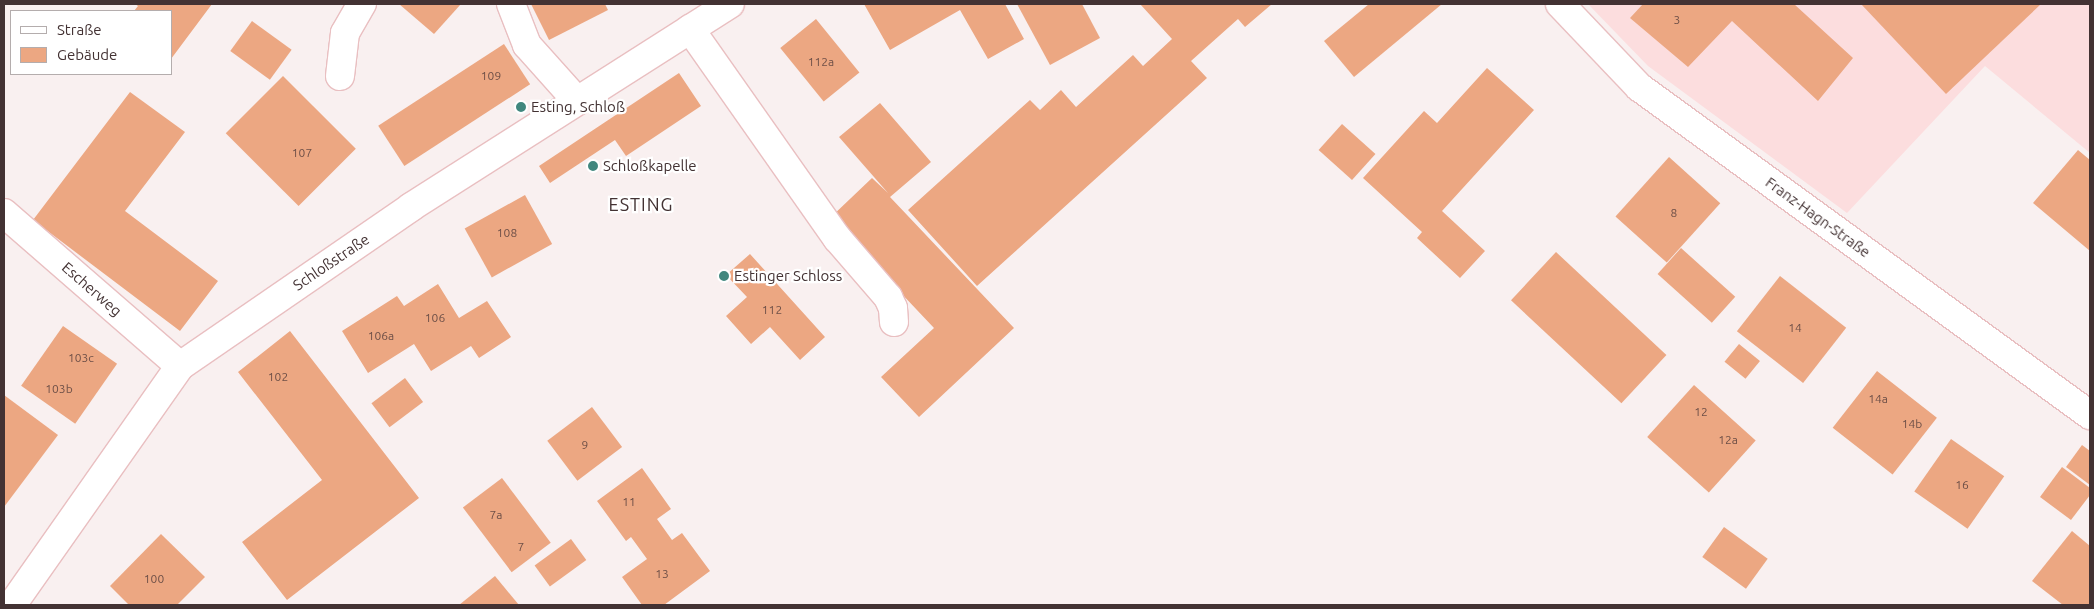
<!DOCTYPE html>
<meta charset="utf-8">
<style>
body{margin:0}
#map{position:relative;width:2094px;height:609px;overflow:hidden;background:#f9f0f0;font-family:Ubuntu,sans-serif}
div>[style]{position:absolute}
.built>*{inset:0;background:#fcddde}
.building>*{inset:0;background:#eca782;transform-origin:0 0}
.roads{filter:drop-shadow(1px 0 #e9bfc1) drop-shadow(-1px 0 #e9bfc1) drop-shadow(0 1px #e9bfc1) drop-shadow(0 -1px #e9bfc1)}
.minor>*{height:28px;margin:-14px;padding:0 14px;transform-origin:14px;border-radius:14px;background:#fff}
.dots>*{width:14px;height:14px;translate:-50% -50%;box-sizing:border-box;border:2px solid #fff;border-radius:50%}
span{translate:-50% -50%;white-space:nowrap;text-align:center;line-height:1.15;-webkit-text-stroke:4.5px #fff;paint-order:stroke}
.number-label{font-size:12px;color:#6d4f47}
.number-label span{-webkit-text-stroke-width:0}
.poi-label{font-size:15px;color:#433233}
.left{translate:0 -50%;text-align:left}
.street-label{font-size:15px;color:#433233}
.quarter-label{font-size:18px;color:#433233;letter-spacing:1px}
.frame{position:absolute;inset:0;border:5px solid #433233;pointer-events:none}
.legend{position:absolute;left:10px;top:10px;width:162px;height:65px;box-sizing:border-box;background:#fff;border:1px solid #b4adad;margin:0;padding:6px 9px;list-style:none;font-size:15px;color:#433233}
.legend li{display:flex;align-items:center;gap:10px;height:25px}
.legend b{width:25px;border:1px solid #b4adad}
</style>
<div id="map">
<div class="built">
<div style="clip-path:polygon(1588px 4px,2090px 4px,2090px 153px,1985px 66px,1847px 213px,1648px 66px)"></div>
</div>
<div class="building">
<div style="clip-path:polygon(135px 4px,212px 4px,171px 59px,171px 11px,134px 11px,138px 6px)"></div>
<div style="clip-path:polygon(399px 4px,461px 4px,434px 34px)"></div>
<div style="clip-path:polygon(531px 4px,605px 4px,608px 10px,549px 40px)"></div>
<div style="clip-path:polygon(864px 4px,1005px 4px,1024px 39px,988px 59px,960px 10px,890px 50px)"></div>
<div style="clip-path:polygon(1017px 4px,1082px 4px,1100px 38px,1050px 65px)"></div>
<div style="clip-path:polygon(1140px 4px,1272px 4px,1245px 27px,1238px 19px,1191px 61px,1207px 78px,977px 286px,908px 210px,1030px 100px,1040px 110px,1061px 90px,1076px 107px,1133px 55px,1143px 66px,1172px 39px)"></div>
<div style="clip-path:polygon(1369px 4px,1442px 4px,1354px 77px,1324px 41px)"></div>
<div style="clip-path:polygon(1643px 4px,1794px 4px,1853px 58px,1818px 101px,1732px 21px,1688px 67px,1630px 18px)"></div>
<div style="clip-path:polygon(1861px 4px,2041px 4px,1946px 94px)"></div>
<div style="left:816px;top:19px;width:69px;height:46px;rotate:51deg"></div>
<div style="left:252px;top:21px;width:49px;height:37px;rotate:36deg"></div>
<div style="left:504px;top:44px;width:48px;height:150px;rotate:57deg"></div>
<div style="clip-path:polygon(1487px 68px,1534px 110px,1442px 211px,1485px 251px,1460px 278px,1417px 238px,1422px 232px,1363px 178px,1424px 111px,1437px 123px)"></div>
<div style="clip-path:polygon(679px 73px,701px 106px,626px 156px,615px 140px,550px 183px,539px 166px)"></div>
<div style="left:283px;top:76px;width:103px;height:81px;rotate:45deg"></div>
<div style="clip-path:polygon(130px 92px,185px 132px,125px 211px,218px 281px,180px 331px,33px 220px)"></div>
<div style="clip-path:polygon(880px 103px,931px 162px,890px 197px,1014px 328px,919px 417px,881px 377px,934px 328px,830px 218px,872px 178px,888px 193px,839px 137px)"></div>
<div style="left:1342px;top:124px;width:45px;height:35px;rotate:42deg"></div>
<div style="clip-path:polygon(2078px 150px,2090px 160px,2090px 251px,2033px 203px)"></div>
<div style="left:1669px;top:157px;width:69px;height:80px;rotate:42deg"></div>
<div style="left:525px;top:195px;width:56px;height:69px;rotate:61deg"></div>
<div style="left:1681px;top:248px;width:73px;height:35px;rotate:42deg"></div>
<div style="left:1556px;top:252px;width:151px;height:66px;rotate:43deg"></div>
<div style="clip-path:polygon(750px 254px,825px 337px,800px 360px,770px 327px,751px 344px,726px 316px,747px 297px,726px 275px)"></div>
<div style="left:1780px;top:276px;width:84px;height:70px;rotate:38deg"></div>
<div style="clip-path:polygon(438px 284px,459px 318px,487px 301px,511px 337px,479px 358px,471px 346px,431px 371px,414px 344px,368px 373px,342px 331px,397px 296px,404px 306px)"></div>
<div style="left:63px;top:326px;width:66px;height:73px;rotate:35deg"></div>
<div style="clip-path:polygon(290px 331px,419px 498px,287px 600px,242px 542px,322px 480px,238px 372px)"></div>
<div style="left:1739px;top:344px;width:27px;height:23px;rotate:39deg"></div>
<div style="left:1877px;top:371px;width:76px;height:72px;rotate:38deg"></div>
<div style="left:405px;top:378px;width:30px;height:42px;rotate:53deg"></div>
<div style="left:1694px;top:385px;width:83px;height:70px;rotate:42deg"></div>
<div style="clip-path:polygon(4px 395px,58px 435px,4px 507px)"></div>
<div style="left:592px;top:407px;width:50px;height:56px;rotate:53deg"></div>
<div style="left:1951px;top:439px;width:65px;height:64px;rotate:35deg"></div>
<div style="clip-path:polygon(2082px 445px,2090px 451px,2090px 485px,2066px 467px)"></div>
<div style="clip-path:polygon(2062px 467px,2090px 488px,2090px 495px,2071px 520px,2040px 497px)"></div>
<div style="clip-path:polygon(642px 468px,671px 509px,657px 519px,672px 540px,682px 533px,710px 571px,664px 605px,642px 605px,622px 577px,647px 559px,631px 537px,626px 541px,597px 501px)"></div>
<div style="left:502px;top:478px;width:81px;height:49px;rotate:53deg"></div>
<div style="left:1724px;top:527px;width:54px;height:37px;rotate:36deg"></div>
<div style="clip-path:polygon(2072px 531px,2090px 546px,2090px 605px,2063px 605px,2032px 581px)"></div>
<div style="clip-path:polygon(161px 534px,205px 577px,177px 605px,129px 605px,110px 586px)"></div>
<div style="left:571px;top:539px;width:26px;height:45px;rotate:54deg"></div>
<div style="clip-path:polygon(495px 576px,519px 605px,459px 605px)"></div>
</div>
<div class="roads">
<div class="minor">
<div style="left:511px;top:4px;width:44px;rotate:68.7deg"></div>
<div style="left:527px;top:45px;width:75px;rotate:48.2deg"></div>
<div style="left:1560px;top:4px;width:115px;rotate:46.4deg"></div>
<div style="left:1639px;top:87px;width:558px;rotate:36.03deg"></div>
<div style="left:690px;top:29px;width:256px;rotate:54.9deg"></div>
<div style="left:837px;top:238px;width:78px;rotate:49.2deg"></div>
<div style="left:888px;top:297px;width:12px;rotate:66deg"></div>
<div style="left:893px;top:308px;width:14px;rotate:86deg"></div>
<div style="left:340px;top:76px;width:43px;rotate:-83.4deg"></div>
<div style="left:345px;top:33px;width:34px;rotate:-60deg"></div>
<div style="left:4px;top:213px;width:233px;rotate:41deg"></div>
<div style="left:12px;top:605px;width:292px;rotate:-54.9deg"></div>
<div style="left:180px;top:366px;width:280px;rotate:-34.5deg"></div>
<div style="left:411px;top:207px;width:378px;rotate:-32.5deg"></div>
</div>
</div>
<div class="dots">
<div style="left:521px;top:107px;background:#41877e"></div>
<div style="left:593px;top:166px;background:#41877e"></div>
<div style="left:724px;top:276px;background:#41877e"></div>
</div>
<div class="number-label">
<span style="left:1677px;top:20px">3</span>
<span style="left:821px;top:62px">112a</span>
<span style="left:491px;top:76px">109</span>
<span style="left:302px;top:153px">107</span>
<span style="left:1674px;top:213px">8</span>
<span style="left:507px;top:233px">108</span>
<span style="left:772px;top:310px">112</span>
<span style="left:435px;top:318px">106</span>
<span style="left:1795px;top:328px">14</span>
<span style="left:381px;top:336px">106a</span>
<span style="left:81px;top:358px">103c</span>
<span style="left:278px;top:377px">102</span>
<span style="left:59px;top:389px">103b</span>
<span style="left:1878px;top:399px">14a</span>
<span style="left:1701px;top:412px">12</span>
<span style="left:1912px;top:424px">14b</span>
<span style="left:1728px;top:440px">12a</span>
<span style="left:585px;top:445px">9</span>
<span style="left:1962px;top:485px">16</span>
<span style="left:629px;top:502px">11</span>
<span style="left:496px;top:515px">7a</span>
<span style="left:521px;top:547px">7</span>
<span style="left:662px;top:574px">13</span>
<span style="left:154px;top:579px">100</span>
</div>
<div class="poi-label">
<span class="left" style="left:531px;top:107px">Esting, Schloß</span>
<span class="left" style="left:603px;top:166px">Schloßkapelle</span>
<span class="left" style="left:734px;top:276px">Estinger Schloss</span>
</div>
<div class="street-label">
<span style="left:1818px;top:217px;rotate:36deg">Franz-Hagn-Straße</span>
<span style="left:331px;top:262px;rotate:-34deg">Schloßstraße</span>
<span style="left:92px;top:289px;rotate:41deg">Escherweg</span>
</div>
<div class="quarter-label">
<span style="left:641px;top:204px">ESTING</span>
</div>
<div class="frame"></div>
<ul class="legend">
<li><b style="height:6px;background:#fff"></b>Straße</li>
<li><b style="height:14px;background:#eca782"></b>Gebäude</li>
</ul>
</div>
